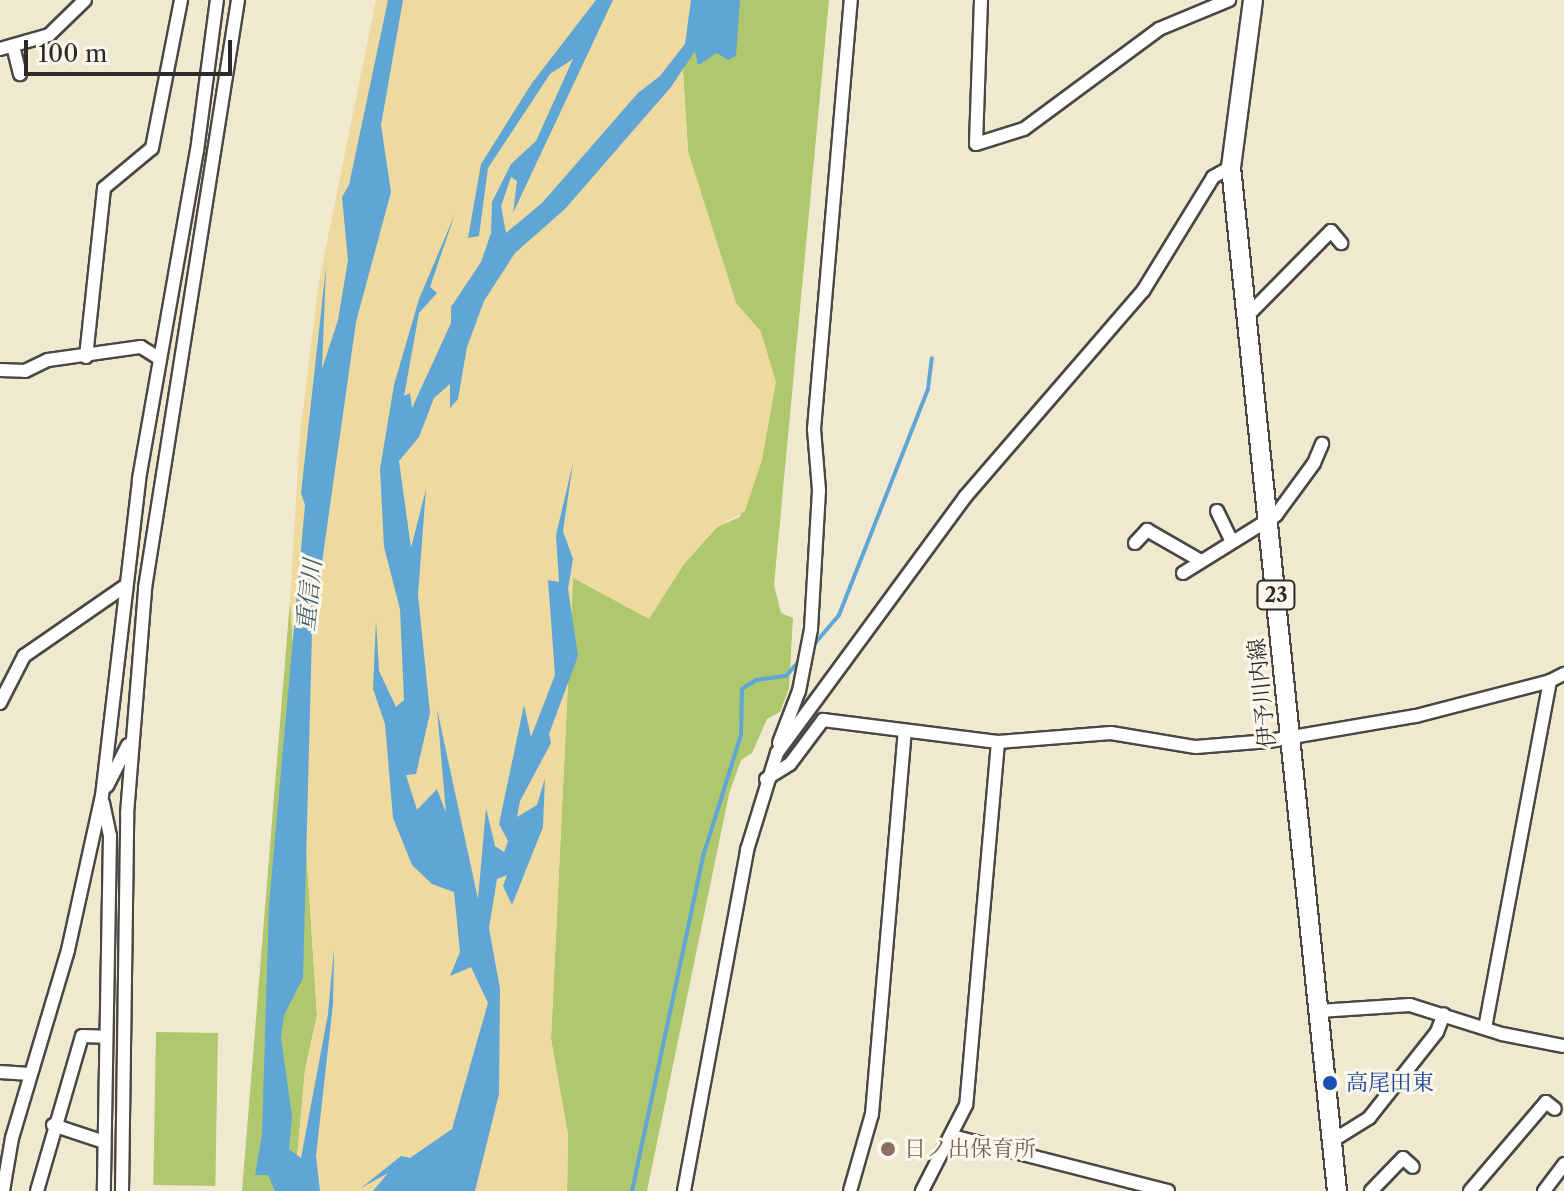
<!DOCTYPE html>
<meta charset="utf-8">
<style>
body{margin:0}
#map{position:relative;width:1564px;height:1191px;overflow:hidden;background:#f1e9cf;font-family:"Libre Caslon Text","Noto Serif JP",serif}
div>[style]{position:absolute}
.green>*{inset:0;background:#afc76d;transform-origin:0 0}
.sand>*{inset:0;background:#eeda9e}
.water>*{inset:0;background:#5fa5d5}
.stream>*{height:4px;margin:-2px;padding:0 2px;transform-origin:2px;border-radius:2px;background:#5fa5d5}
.roads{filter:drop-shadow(2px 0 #494844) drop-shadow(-2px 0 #494844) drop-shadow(0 2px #494844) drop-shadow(0 -2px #494844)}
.minor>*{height:12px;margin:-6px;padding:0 6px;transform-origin:6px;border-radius:6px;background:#fff}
.primary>*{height:18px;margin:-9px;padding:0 9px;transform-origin:9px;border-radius:9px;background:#fff}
.dots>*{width:22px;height:22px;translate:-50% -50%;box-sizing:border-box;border:4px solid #fbf7ec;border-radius:50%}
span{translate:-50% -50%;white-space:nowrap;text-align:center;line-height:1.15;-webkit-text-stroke:6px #fbf7ec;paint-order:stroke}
.shield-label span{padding:2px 6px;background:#fbf7ec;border:2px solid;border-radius:6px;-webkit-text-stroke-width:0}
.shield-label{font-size:20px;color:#2b2b2b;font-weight:700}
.street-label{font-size:22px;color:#2b2b2b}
.transit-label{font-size:22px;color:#164399}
.left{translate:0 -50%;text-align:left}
.education-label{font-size:22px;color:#785e54}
.water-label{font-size:24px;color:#405c6f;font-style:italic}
.scale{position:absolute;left:24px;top:40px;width:208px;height:36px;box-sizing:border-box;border:4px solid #2b2b2b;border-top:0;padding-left:10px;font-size:24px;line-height:28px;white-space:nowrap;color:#2b2b2b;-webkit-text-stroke:6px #fbf7ec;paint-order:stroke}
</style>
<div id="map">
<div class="green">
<div style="clip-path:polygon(695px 0,829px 0,774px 585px,781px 613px,793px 618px,789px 688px,780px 712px,767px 719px,752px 753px,741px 760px,729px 794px,647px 1191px,567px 1191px,568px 1135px,551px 1039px,573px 577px,649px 618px,684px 564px,717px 527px,740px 517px,761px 332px,736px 303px,688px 152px,683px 71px)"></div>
<div style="clip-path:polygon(290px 600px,317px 1015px,305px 1070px,294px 1191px,242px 1191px)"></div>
<div style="left:156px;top:1032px;width:62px;height:153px;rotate:1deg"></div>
</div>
<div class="sand">
<div style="clip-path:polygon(376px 0,695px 0,683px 71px,688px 152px,736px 303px,761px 332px,776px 382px,762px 460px,745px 511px,717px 527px,684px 564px,649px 619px,573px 578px,551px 1039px,568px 1135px,567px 1191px,294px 1191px,305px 1070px,317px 1015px,290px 600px,300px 434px,319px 281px)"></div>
</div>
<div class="water">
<div style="clip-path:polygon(388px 0,403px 0,381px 125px,391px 192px,356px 322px,312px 633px,303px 978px,284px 1015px,281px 1038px,292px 1116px,289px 1149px,301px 1158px,328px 1014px,334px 948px,333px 1004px,316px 1156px,320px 1191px,275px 1191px,268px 1175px,255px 1175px,262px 1134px,269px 905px,305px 505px,301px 493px,326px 267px,322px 369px,338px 320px,348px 260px,342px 197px,349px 185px)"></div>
<div style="clip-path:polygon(596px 0,613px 0,513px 213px,517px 181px,511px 177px,501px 206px,506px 233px,542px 203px,638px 93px,660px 76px,685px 44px,691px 0,740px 0,736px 56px,728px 60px,717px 53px,698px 65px,695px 51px,671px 87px,565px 209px,515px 253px,484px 301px,467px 347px,458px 399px,450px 408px,450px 384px,434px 398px,419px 437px,399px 461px,411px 548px,426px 489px,418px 595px,430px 713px,416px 774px,406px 775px,417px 810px,437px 789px,446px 813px,437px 709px,478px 899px,486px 808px,495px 846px,504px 852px,508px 841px,499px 824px,524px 705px,531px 737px,555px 675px,548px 580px,559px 582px,556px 535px,573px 463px,563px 531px,573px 559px,568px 589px,578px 656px,549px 734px,551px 743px,520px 801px,517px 817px,537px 805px,545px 778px,543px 827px,512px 905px,503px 886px,507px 875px,497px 879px,489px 928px,500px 989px,499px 1094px,475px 1191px,373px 1191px,388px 1173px,361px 1188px,401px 1156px,410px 1158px,452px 1129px,488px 1003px,471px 967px,450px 976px,460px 952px,454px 892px,432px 884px,412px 865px,393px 818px,385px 724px,373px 689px,376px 620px,379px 671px,396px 707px,404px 700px,400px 609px,384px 547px,380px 469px,394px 385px,419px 299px,455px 214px,430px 287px,437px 293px,419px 313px,404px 396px,410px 393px,412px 408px,451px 323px,451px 307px,481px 262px,491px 233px,492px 202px,511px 164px,536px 141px,573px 59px,550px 74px,488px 168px,479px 236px,468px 238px,481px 164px,532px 83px)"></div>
</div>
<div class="stream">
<div style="left:811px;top:648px;width:43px;rotate:-49.7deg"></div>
<div style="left:839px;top:615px;width:243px;rotate:-68.5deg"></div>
<div style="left:928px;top:389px;width:31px;rotate:-83deg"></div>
<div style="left:632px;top:1191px;width:346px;rotate:-78deg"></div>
<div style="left:704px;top:853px;width:124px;rotate:-72.6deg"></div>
<div style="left:741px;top:735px;width:46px;rotate:-88.8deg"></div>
<div style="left:742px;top:689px;width:17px;rotate:-33deg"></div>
<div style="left:756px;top:680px;width:30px;rotate:-8deg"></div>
<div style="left:786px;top:676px;width:21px;rotate:-49deg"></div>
</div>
<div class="roads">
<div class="minor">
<div style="left:981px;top:0;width:144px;rotate:92deg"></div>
<div style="left:976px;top:144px;width:50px;rotate:-17.4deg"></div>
<div style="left:1024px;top:129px;width:168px;rotate:-36.5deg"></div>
<div style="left:1159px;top:29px;width:76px;rotate:-22.5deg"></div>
<div style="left:13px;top:46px;width:29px;rotate:76deg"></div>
<div style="left:0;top:49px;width:51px;rotate:-15.9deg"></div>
<div style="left:49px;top:35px;width:50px;rotate:-44.2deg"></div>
<div style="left:1246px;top:310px;width:7px"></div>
<div style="left:1253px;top:310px;width:111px;rotate:-45.4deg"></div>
<div style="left:1331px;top:231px;width:16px;rotate:50deg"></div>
<div style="left:86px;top:357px;width:170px;rotate:-83.9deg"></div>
<div style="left:104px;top:188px;width:62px;rotate:-39.8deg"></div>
<div style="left:152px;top:148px;width:151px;rotate:-78.9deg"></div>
<div style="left:0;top:370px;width:25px;rotate:2deg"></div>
<div style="left:25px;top:371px;width:25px;rotate:-26deg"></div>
<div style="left:48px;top:360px;width:94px;rotate:-8deg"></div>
<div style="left:141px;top:347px;width:22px;rotate:32deg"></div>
<div style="left:1217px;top:511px;width:34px;rotate:64deg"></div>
<div style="left:1135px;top:543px;width:18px;rotate:-47deg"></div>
<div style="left:1147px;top:530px;width:62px;rotate:29.9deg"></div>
<div style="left:1183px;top:573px;width:110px;rotate:-31.9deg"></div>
<div style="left:1276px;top:515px;width:64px;rotate:-53.8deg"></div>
<div style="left:1314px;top:463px;width:21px;rotate:-67deg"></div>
<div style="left:0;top:703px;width:53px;rotate:-62.9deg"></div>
<div style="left:24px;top:656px;width:123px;rotate:-34.7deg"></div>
<div style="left:998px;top:742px;width:113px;rotate:-4.6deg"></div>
<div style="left:1111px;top:733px;width:86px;rotate:9.4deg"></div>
<div style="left:1196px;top:747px;width:73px;rotate:-4.7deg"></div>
<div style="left:1269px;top:741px;width:149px;rotate:-9.7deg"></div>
<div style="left:1416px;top:716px;width:138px;rotate:-14.6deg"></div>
<div style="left:779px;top:743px;width:56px;rotate:-69deg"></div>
<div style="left:799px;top:691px;width:63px;rotate:-79deg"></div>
<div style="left:811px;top:629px;width:139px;rotate:-86.7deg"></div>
<div style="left:819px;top:490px;width:61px;rotate:-94.7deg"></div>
<div style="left:814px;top:429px;width:431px;rotate:-85.1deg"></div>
<div style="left:766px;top:779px;width:28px;rotate:-32deg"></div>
<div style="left:790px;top:764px;width:55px;rotate:-53.1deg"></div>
<div style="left:823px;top:720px;width:176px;rotate:7.2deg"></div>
<div style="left:998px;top:742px;width:364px;rotate:95deg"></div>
<div style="left:966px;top:1105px;width:97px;rotate:117.1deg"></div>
<div style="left:107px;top:786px;width:46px;rotate:-62.9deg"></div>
<div style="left:103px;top:803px;width:34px;rotate:78deg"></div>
<div style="left:110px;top:836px;width:355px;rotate:91deg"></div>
<div style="left:1319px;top:1011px;width:91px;rotate:-3.8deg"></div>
<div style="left:1410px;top:1005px;width:96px;rotate:17.5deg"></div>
<div style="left:1502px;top:1034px;width:63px;rotate:11deg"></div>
<div style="left:1485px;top:1028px;width:353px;rotate:-79.4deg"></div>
<div style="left:1550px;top:681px;width:16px;rotate:-27deg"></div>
<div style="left:0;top:1072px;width:30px;rotate:4deg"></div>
<div style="left:53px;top:1125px;width:54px;rotate:18.4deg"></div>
<div style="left:952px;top:1136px;width:223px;rotate:14.3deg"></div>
<div style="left:1332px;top:1141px;width:44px;rotate:-31.9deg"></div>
<div style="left:1369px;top:1118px;width:110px;rotate:-51.7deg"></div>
<div style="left:1437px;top:1032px;width:19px;rotate:-69deg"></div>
<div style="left:3px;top:1191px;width:54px;rotate:-80.4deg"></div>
<div style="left:12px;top:1138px;width:196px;rotate:-73.4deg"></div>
<div style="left:68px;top:950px;width:158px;rotate:-77.6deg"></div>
<div style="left:102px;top:796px;width:319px;rotate:-83.3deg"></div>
<div style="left:139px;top:479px;width:333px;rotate:-80deg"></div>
<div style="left:197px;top:151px;width:152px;rotate:-82.5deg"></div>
<div style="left:37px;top:1191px;width:161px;rotate:-73.8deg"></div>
<div style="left:82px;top:1036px;width:24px;rotate:2deg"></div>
<div style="left:122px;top:1191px;width:377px;rotate:-89.2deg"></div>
<div style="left:127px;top:814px;width:227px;rotate:-85.4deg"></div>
<div style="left:145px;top:588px;width:595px;rotate:-81.01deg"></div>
<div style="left:684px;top:1191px;width:347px;rotate:-79.5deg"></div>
<div style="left:747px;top:850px;width:102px;rotate:-72.8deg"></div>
<div style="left:777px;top:753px;width:318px;rotate:-53.7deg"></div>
<div style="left:965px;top:497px;width:272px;rotate:-49.2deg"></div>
<div style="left:1143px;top:291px;width:134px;rotate:-58.4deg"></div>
<div style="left:1213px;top:177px;width:21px;rotate:-29deg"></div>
<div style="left:850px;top:1191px;width:80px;rotate:-74.1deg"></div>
<div style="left:872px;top:1114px;width:383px;rotate:-85.1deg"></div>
<div style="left:1371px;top:1191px;width:46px;rotate:-45.9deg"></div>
<div style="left:1403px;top:1158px;width:13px;rotate:42deg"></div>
<div style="left:1470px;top:1191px;width:117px;rotate:-49.5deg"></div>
<div style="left:1546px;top:1102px;width:11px;rotate:38deg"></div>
<div style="left:1544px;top:1191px;width:34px;rotate:-53deg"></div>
</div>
<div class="primary">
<div style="left:1253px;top:0;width:168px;rotate:97.5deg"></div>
<div style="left:1231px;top:167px;width:1029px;rotate:84.09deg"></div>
</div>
</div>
<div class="dots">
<div style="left:1330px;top:1083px;background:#1a4fb4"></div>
<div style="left:888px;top:1149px;background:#8d6e63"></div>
</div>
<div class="shield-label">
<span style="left:1276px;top:595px">23</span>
</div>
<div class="street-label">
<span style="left:1262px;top:693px;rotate:-96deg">伊予川内線</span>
</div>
<div class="transit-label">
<span class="left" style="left:1346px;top:1083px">高尾田東</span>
</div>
<div class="education-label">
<span class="left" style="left:904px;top:1149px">日ノ出保育所</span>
</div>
<div class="water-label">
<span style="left:309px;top:595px;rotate:-84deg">重信川</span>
</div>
<div class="scale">100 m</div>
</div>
